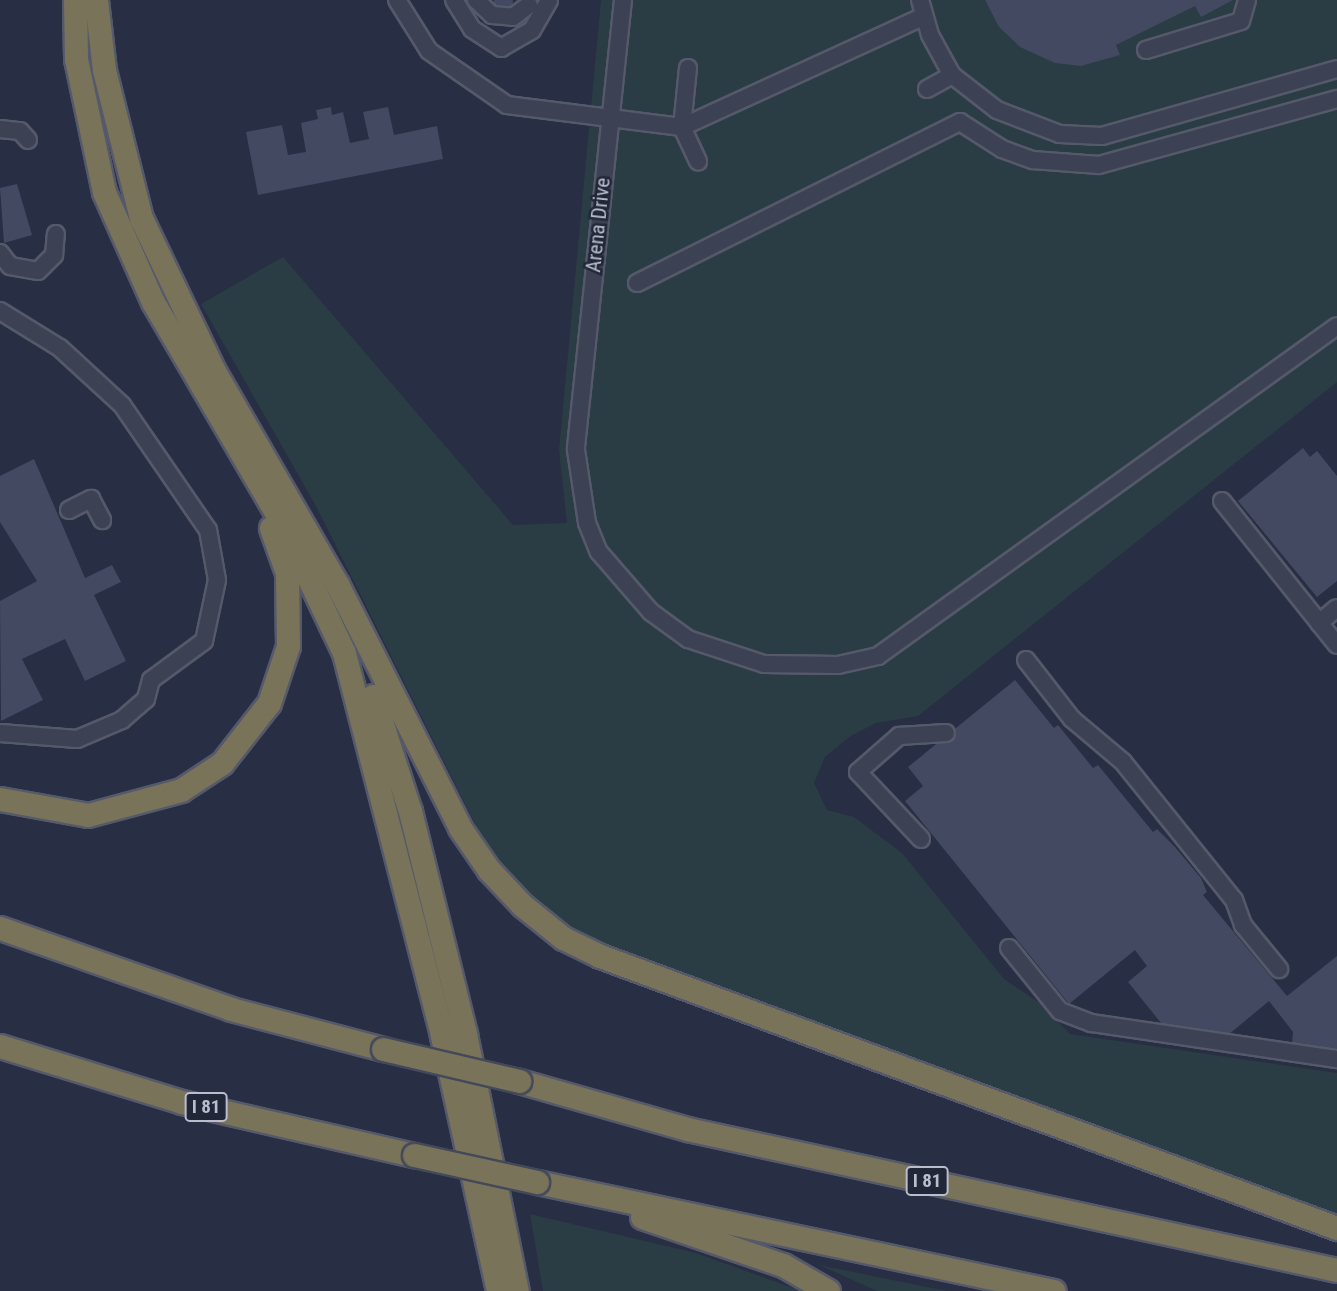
<!DOCTYPE html>
<style>
body{margin:0}
#map{position:relative;width:1337px;height:1291px;overflow:hidden;background:#282e43;font-family:"Roboto Condensed",sans-serif}
div>[style]{position:absolute}
.green>*{inset:0;background:#2a3c44}
.building>*{inset:0;background:#424960}
.roads{filter:drop-shadow(2px 0 #55596a) drop-shadow(-2px 0 #55596a) drop-shadow(0 2px #55596a) drop-shadow(0 -2px #55596a)}
.minor>*{height:16px;margin:-8px;padding:0 8px;transform-origin:8px;border-radius:8px;background:#3c4153}
.highway>*{height:23px;margin:-11.5px;padding:0 11.5px;transform-origin:11.5px;border-radius:11.5px;background:#79735a}
.bridges{filter:drop-shadow(2px 0 #44495a) drop-shadow(-2px 0 #44495a) drop-shadow(0 2px #44495a) drop-shadow(0 -2px #44495a)}
.highway-bridge>*{height:23px;margin:-11.5px;padding:0 11.5px;transform-origin:11.5px;border-radius:11.5px;background:#79735a}
span{translate:-50% -50%;white-space:nowrap;text-align:center;line-height:1.15;-webkit-text-stroke:5px #212638;paint-order:stroke}
.shield-label span{padding:2px 5px;background:#212638;border:2px solid;border-radius:5px;-webkit-text-stroke-width:0}
.shield-label{font-size:19px;color:#babdcc;font-weight:700}
.street-label{font-size:21px;color:#babdcc}
</style>
<div id="map">
<div class="green">
<div style="clip-path:polygon(601px 0,1337px 0,1337px 382px,918px 716px,876px 723px,849px 737px,825px 757px,814px 783px,827px 810px,854px 817px,902px 853px,1004px 979px,1041px 1004px,1070px 1034px,1337px 1073px,1337px 1217px,598px 945px,521px 890px,488px 850px,316px 506px,201px 304px,283px 257px,513px 525px,567px 523px,559px 450px)"></div>
<div style="clip-path:polygon(530px 1214px,696px 1253px,802px 1291px,543px 1291px)"></div>
<div style="clip-path:polygon(819px 1265px,947px 1291px,877px 1291px)"></div>
</div>
<div class="building">
<div style="clip-path:polygon(494px 0,513px 0,512px 10px,494px 9px)"></div>
<div style="clip-path:polygon(985px 0,1233px 0,1201px 17px,1195px 6px,1116px 45px,1120px 55px,1081px 66px,1055px 63px,1020px 47px,999px 27px)"></div>
<div style="clip-path:polygon(331px 107px,332px 115px,343px 112px,350px 143px,369px 139px,363px 112px,388px 107px,394px 135px,437px 126px,443px 159px,258px 195px,246px 132px,282px 125px,288px 155px,306px 152px,301px 123px,318px 119px,316px 110px)"></div>
<div style="clip-path:polygon(17px 184px,32px 235px,4px 243px,0 188px)"></div>
<div style="clip-path:polygon(1303px 448px,1310px 457px,1317px 451px,1337px 476px,1337px 581px,1317px 597px,1238px 501px)"></div>
<div style="clip-path:polygon(34px 459px,85px 578px,112px 565px,121px 582px,94px 595px,126px 661px,85px 681px,65px 639px,22px 659px,43px 700px,1px 721px,0 601px,37px 581px,0 522px,0 476px)"></div>
<div style="clip-path:polygon(1015px 680px,1054px 728px,1058px 725px,1093px 768px,1098px 765px,1153px 832px,1157px 829px,1175px 847px,1201px 878px,1207px 892px,1203px 895px,1287px 996px,1337px 956px,1337px 1049px,1292px 1043px,1293px 1032px,1269px 1001px,1228px 1035px,1165px 1028px,1128px 982px,1147px 966px,1135px 950px,1069px 1004px,905px 801px,923px 786px,908px 767px)"></div>
</div>
<div class="roads">
<div class="minor">
<div style="left:397px;top:0;width:60px;rotate:57.9deg"></div>
<div style="left:429px;top:51px;width:95px;rotate:34.7deg"></div>
<div style="left:507px;top:105px;width:176px;rotate:7.2deg"></div>
<div style="left:682px;top:127px;width:264px;rotate:-24.6deg"></div>
<div style="left:454px;top:0;width:34px;rotate:58deg"></div>
<div style="left:472px;top:29px;width:35px;rotate:33deg"></div>
<div style="left:501px;top:48px;width:36px;rotate:-30deg"></div>
<div style="left:532px;top:30px;width:34px;rotate:-60deg"></div>
<div style="left:476px;top:0;width:22px;rotate:43deg"></div>
<div style="left:492px;top:15px;width:21px;rotate:5deg"></div>
<div style="left:513px;top:17px;width:20px;rotate:-37deg"></div>
<div style="left:623px;top:0;width:452px;rotate:96deg"></div>
<div style="left:576px;top:450px;width:74px;rotate:81.4deg"></div>
<div style="left:587px;top:523px;width:31px;rotate:68deg"></div>
<div style="left:599px;top:552px;width:79px;rotate:49.1deg"></div>
<div style="left:651px;top:612px;width:46px;rotate:36.1deg"></div>
<div style="left:688px;top:639px;width:80px;rotate:18.2deg"></div>
<div style="left:764px;top:664px;width:74px;rotate:0.8deg"></div>
<div style="left:838px;top:665px;width:41px;rotate:-12.7deg"></div>
<div style="left:878px;top:656px;width:565px;rotate:-35.71deg"></div>
<div style="left:920px;top:0;width:36px;rotate:74deg"></div>
<div style="left:930px;top:35px;width:46px;rotate:61.2deg"></div>
<div style="left:952px;top:75px;width:57px;rotate:37.9deg"></div>
<div style="left:997px;top:110px;width:67px;rotate:20.9deg"></div>
<div style="left:1060px;top:134px;width:42px;rotate:2.7deg"></div>
<div style="left:1102px;top:136px;width:244px;rotate:-15.9deg"></div>
<div style="left:1146px;top:50px;width:99px;rotate:-17deg"></div>
<div style="left:1241px;top:21px;width:22px;rotate:-74deg"></div>
<div style="left:688px;top:68px;width:59px;rotate:95.8deg"></div>
<div style="left:682px;top:127px;width:38px;rotate:65deg"></div>
<div style="left:927px;top:89px;width:29px;rotate:-29deg"></div>
<div style="left:0;top:129px;width:20px;rotate:6deg"></div>
<div style="left:20px;top:131px;width:12px;rotate:48deg"></div>
<div style="left:0;top:253px;width:16px;rotate:52deg"></div>
<div style="left:10px;top:266px;width:28px;rotate:10deg"></div>
<div style="left:38px;top:271px;width:23px;rotate:-45deg"></div>
<div style="left:54px;top:255px;width:21px;rotate:-85deg"></div>
<div style="left:637px;top:283px;width:361px;rotate:-26.5deg"></div>
<div style="left:960px;top:122px;width:50px;rotate:32.7deg"></div>
<div style="left:1002px;top:149px;width:33px;rotate:20deg"></div>
<div style="left:1033px;top:160px;width:66px;rotate:4.3deg"></div>
<div style="left:1099px;top:165px;width:247px;rotate:-15.5deg"></div>
<div style="left:0;top:311px;width:70px;rotate:31.7deg"></div>
<div style="left:60px;top:348px;width:84px;rotate:42.6deg"></div>
<div style="left:122px;top:405px;width:152px;rotate:55.5deg"></div>
<div style="left:208px;top:530px;width:51px;rotate:79.8deg"></div>
<div style="left:217px;top:580px;width:62px;rotate:102deg"></div>
<div style="left:204px;top:641px;width:66px;rotate:143.7deg"></div>
<div style="left:151px;top:680px;width:20px;rotate:105deg"></div>
<div style="left:146px;top:699px;width:32px;rotate:139deg"></div>
<div style="left:122px;top:720px;width:49px;rotate:157.1deg"></div>
<div style="left:77px;top:739px;width:77px;rotate:-175.5deg"></div>
<div style="left:1222px;top:501px;width:184px;rotate:51.4deg"></div>
<div style="left:69px;top:510px;width:25px;rotate:-27deg"></div>
<div style="left:91px;top:499px;width:24px;rotate:62deg"></div>
<div style="left:1319px;top:623px;width:23px;rotate:-40deg"></div>
<div style="left:1026px;top:660px;width:75px;rotate:52.1deg"></div>
<div style="left:1072px;top:719px;width:67px;rotate:40.1deg"></div>
<div style="left:1123px;top:762px;width:177px;rotate:51.2deg"></div>
<div style="left:1234px;top:900px;width:27px;rotate:70deg"></div>
<div style="left:1243px;top:925px;width:57px;rotate:50.7deg"></div>
<div style="left:921px;top:839px;width:92px;rotate:-133.2deg"></div>
<div style="left:858px;top:772px;width:55px;rotate:-41.3deg"></div>
<div style="left:899px;top:736px;width:47px;rotate:-3.7deg"></div>
<div style="left:1009px;top:948px;width:81px;rotate:51deg"></div>
<div style="left:1060px;top:1011px;width:34px;rotate:21deg"></div>
<div style="left:1092px;top:1023px;width:248px;rotate:8.4deg"></div>
</div>
<div class="highway">
<div style="left:75px;top:0;width:59px;rotate:89deg"></div>
<div style="left:76px;top:59px;width:136px;rotate:78.1deg"></div>
<div style="left:104px;top:192px;width:120px;rotate:66deg"></div>
<div style="left:153px;top:302px;width:262px;rotate:59.7deg"></div>
<div style="left:285px;top:528px;width:138px;rotate:64.7deg"></div>
<div style="left:344px;top:653px;width:395px;rotate:75.6deg"></div>
<div style="left:442px;top:1036px;width:261px;rotate:77.6deg"></div>
<div style="left:96px;top:0;width:70px;rotate:83.5deg"></div>
<div style="left:104px;top:70px;width:153px;rotate:76deg"></div>
<div style="left:141px;top:218px;width:170px;rotate:64.5deg"></div>
<div style="left:214px;top:371px;width:246px;rotate:60deg"></div>
<div style="left:337px;top:584px;width:273px;rotate:63.2deg"></div>
<div style="left:460px;top:828px;width:51px;rotate:55.4deg"></div>
<div style="left:489px;top:870px;width:48px;rotate:46.7deg"></div>
<div style="left:522px;top:905px;width:53px;rotate:38.8deg"></div>
<div style="left:563px;top:938px;width:41px;rotate:25.9deg"></div>
<div style="left:600px;top:956px;width:786px;rotate:20.26deg"></div>
<div style="left:373px;top:696px;width:121px;rotate:72.2deg"></div>
<div style="left:410px;top:811px;width:230px;rotate:76.1deg"></div>
<div style="left:465px;top:1034px;width:262px;rotate:78.6deg"></div>
<div style="left:0;top:799px;width:89px;rotate:10.3deg"></div>
<div style="left:88px;top:815px;width:96px;rotate:-15deg"></div>
<div style="left:181px;top:790px;width:49px;rotate:-33.4deg"></div>
<div style="left:222px;top:763px;width:76px;rotate:-51.9deg"></div>
<div style="left:269px;top:703px;width:60px;rotate:-71.6deg"></div>
<div style="left:288px;top:646px;width:73px;rotate:-90.8deg"></div>
<div style="left:287px;top:573px;width:48px;rotate:-109.6deg"></div>
<div style="left:0;top:928px;width:245px;rotate:19.3deg"></div>
<div style="left:231px;top:1009px;width:157px;rotate:14.7deg"></div>
<div style="left:0;top:1046px;width:190px;rotate:17.1deg"></div>
<div style="left:182px;top:1102px;width:238px;rotate:12.9deg"></div>
<div style="left:519px;top:1081px;width:175px;rotate:15.9deg"></div>
<div style="left:687px;top:1129px;width:665px;rotate:12.24deg"></div>
<div style="left:537px;top:1182px;width:528px;rotate:11.91deg"></div>
<div style="left:642px;top:1217px;width:149px;rotate:18.8deg"></div>
<div style="left:783px;top:1265px;width:52px;rotate:30deg"></div>
</div>
</div>
<div class="bridges">
<div class="highway-bridge">
<div style="left:383px;top:1049px;width:140px;rotate:13.2deg"></div>
<div style="left:414px;top:1155px;width:126px;rotate:12.4deg"></div>
</div>
</div>
<div class="shield-label">
<span style="left:206px;top:1107px">I 81</span>
<span style="left:927px;top:1181px">I 81</span>
</div>
<div class="street-label">
<span style="left:598px;top:225px;rotate:-84deg">Arena Drive</span>
</div>
</div>
